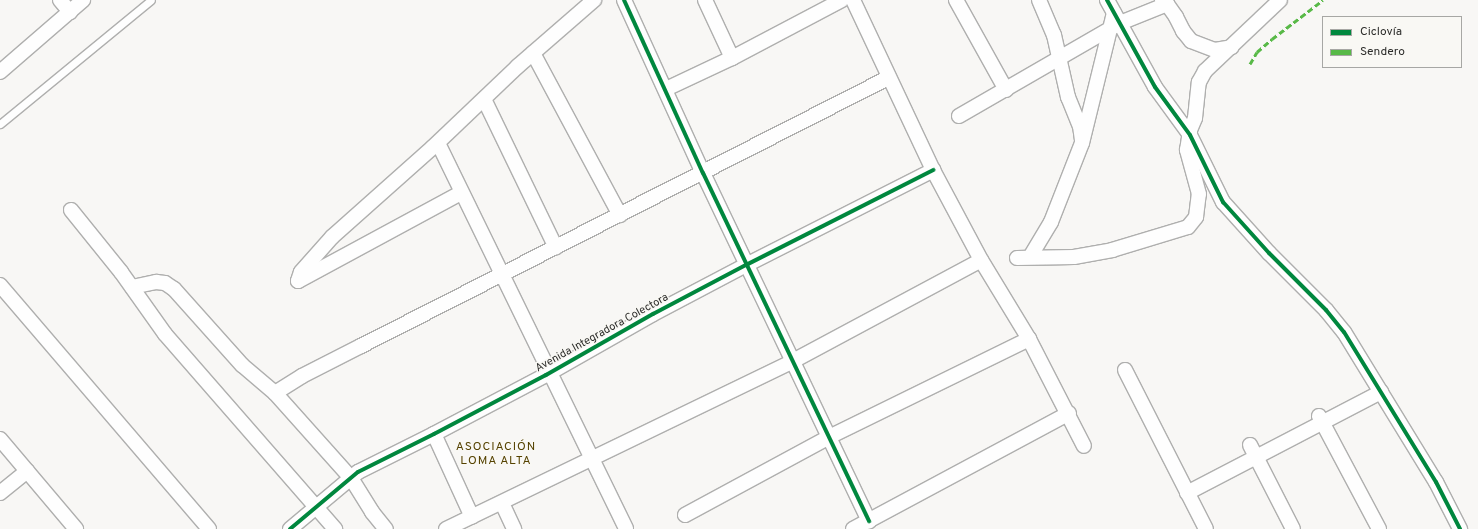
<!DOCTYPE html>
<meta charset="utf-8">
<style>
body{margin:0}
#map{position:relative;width:1478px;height:529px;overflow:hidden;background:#f8f7f5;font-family:Overpass,sans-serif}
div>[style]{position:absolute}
.roads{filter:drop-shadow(1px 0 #afafae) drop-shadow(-1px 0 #afafae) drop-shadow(0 1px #afafae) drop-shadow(0 -1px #afafae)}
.lane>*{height:7px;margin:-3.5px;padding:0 3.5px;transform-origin:3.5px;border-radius:3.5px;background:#fefefe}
.street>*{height:14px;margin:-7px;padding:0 7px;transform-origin:7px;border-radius:7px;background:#fefefe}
.quiet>*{height:3px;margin-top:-1.5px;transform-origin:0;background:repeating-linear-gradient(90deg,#58b947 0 6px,transparent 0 9px)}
.cycleway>*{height:4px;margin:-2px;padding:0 2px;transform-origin:2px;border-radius:2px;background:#00873e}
span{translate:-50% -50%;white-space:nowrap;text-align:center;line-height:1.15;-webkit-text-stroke:3px #f9f8f4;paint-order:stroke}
.street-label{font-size:11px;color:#2d2d2b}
.neighbourhood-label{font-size:12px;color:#554200;letter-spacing:1px}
.legend{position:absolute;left:1322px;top:16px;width:140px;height:52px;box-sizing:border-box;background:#f9f8f4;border:1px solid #a7a7a4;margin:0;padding:5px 7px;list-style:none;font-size:12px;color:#2d2d2b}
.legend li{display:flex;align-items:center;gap:8px;height:20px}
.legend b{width:20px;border:1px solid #a7a7a4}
</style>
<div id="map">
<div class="roads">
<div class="lane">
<div style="left:0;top:124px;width:195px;rotate:-39.4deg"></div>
</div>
<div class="street">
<div style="left:60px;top:0;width:16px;rotate:50deg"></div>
<div style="left:624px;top:0;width:190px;rotate:65.5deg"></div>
<div style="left:703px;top:173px;width:386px;rotate:64.5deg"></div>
<div style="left:705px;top:0;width:64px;rotate:65deg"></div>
<div style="left:853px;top:0;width:188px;rotate:64.8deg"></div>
<div style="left:933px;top:170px;width:102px;rotate:61.9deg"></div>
<div style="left:981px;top:260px;width:92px;rotate:58.7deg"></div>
<div style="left:1029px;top:339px;width:120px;rotate:62.8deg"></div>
<div style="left:956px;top:0;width:103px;rotate:60.9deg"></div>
<div style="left:1039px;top:0;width:38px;rotate:67deg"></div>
<div style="left:1054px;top:35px;width:64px;rotate:77.3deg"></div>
<div style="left:1068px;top:97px;width:31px;rotate:68deg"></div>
<div style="left:1080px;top:126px;width:15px;rotate:82deg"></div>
<div style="left:1107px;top:0;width:99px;rotate:61.1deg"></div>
<div style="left:1155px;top:87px;width:59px;rotate:53.9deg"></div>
<div style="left:1190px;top:135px;width:75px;rotate:63.8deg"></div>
<div style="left:1223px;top:202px;width:69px;rotate:48deg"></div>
<div style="left:1269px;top:253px;width:81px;rotate:45deg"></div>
<div style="left:1326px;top:310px;width:28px;rotate:51deg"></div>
<div style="left:1344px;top:332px;width:176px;rotate:58.5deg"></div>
<div style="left:1436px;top:482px;width:53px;rotate:62.9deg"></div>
<div style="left:1162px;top:0;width:6px;rotate:39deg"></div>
<div style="left:1167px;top:4px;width:16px;rotate:55deg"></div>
<div style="left:1176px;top:17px;width:16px;rotate:63deg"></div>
<div style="left:1183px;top:31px;width:13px;rotate:51deg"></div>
<div style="left:1191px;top:41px;width:26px;rotate:21deg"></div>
<div style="left:1215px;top:50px;width:17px;rotate:-10deg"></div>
<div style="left:533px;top:53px;width:184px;rotate:61.8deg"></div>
<div style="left:0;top:72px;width:110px;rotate:-40.9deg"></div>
<div style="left:666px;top:89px;width:73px;rotate:-25.2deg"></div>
<div style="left:732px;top:58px;width:124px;rotate:-27.8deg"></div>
<div style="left:484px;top:99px;width:165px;rotate:64.2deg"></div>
<div style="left:959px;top:116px;width:186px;rotate:-30deg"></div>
<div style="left:1120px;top:23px;width:51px;rotate:-22deg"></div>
<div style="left:438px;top:143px;width:429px;rotate:64deg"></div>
<div style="left:71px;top:210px;width:80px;rotate:51.1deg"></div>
<div style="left:121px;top:272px;width:76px;rotate:54.6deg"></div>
<div style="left:165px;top:334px;width:259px;rotate:48.9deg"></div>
<div style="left:1030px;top:257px;width:41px;rotate:-59deg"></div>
<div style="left:1051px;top:222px;width:85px;rotate:-68.6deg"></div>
<div style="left:1082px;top:143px;width:134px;rotate:-76.2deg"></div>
<div style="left:1017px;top:258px;width:57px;rotate:-1deg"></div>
<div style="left:1074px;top:257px;width:39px;rotate:-10deg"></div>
<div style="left:1112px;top:250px;width:79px;rotate:-16.8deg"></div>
<div style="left:1188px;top:227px;width:13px;rotate:-51deg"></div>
<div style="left:1196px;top:217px;width:23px;rotate:-83deg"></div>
<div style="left:1199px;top:194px;width:46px;rotate:-105.3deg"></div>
<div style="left:1187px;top:150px;width:20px;rotate:-81deg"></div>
<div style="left:1190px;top:130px;width:13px;rotate:-67deg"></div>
<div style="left:1195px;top:118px;width:36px;rotate:-84deg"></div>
<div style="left:1199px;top:82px;width:13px;rotate:-61deg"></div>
<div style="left:1205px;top:71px;width:103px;rotate:-43.4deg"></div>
<div style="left:298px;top:281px;width:9px;rotate:-72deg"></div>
<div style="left:301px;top:272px;width:47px;rotate:-48.5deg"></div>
<div style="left:332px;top:237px;width:135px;rotate:-41.7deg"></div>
<div style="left:433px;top:147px;width:117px;rotate:-43.6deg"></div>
<div style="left:518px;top:66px;width:101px;rotate:-41deg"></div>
<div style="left:298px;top:281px;width:185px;rotate:-28.4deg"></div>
<div style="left:0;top:285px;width:321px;rotate:49.4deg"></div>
<div style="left:132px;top:287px;width:25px;rotate:-12deg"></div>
<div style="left:156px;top:282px;width:9px;rotate:6deg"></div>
<div style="left:165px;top:283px;width:11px;rotate:34deg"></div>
<div style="left:174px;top:289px;width:102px;rotate:48.2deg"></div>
<div style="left:242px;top:365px;width:43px;rotate:40.3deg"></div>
<div style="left:275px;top:393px;width:114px;rotate:48.2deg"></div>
<div style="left:351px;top:478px;width:40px;rotate:58deg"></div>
<div style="left:372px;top:512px;width:22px;rotate:51deg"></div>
<div style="left:1125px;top:370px;width:178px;rotate:63deg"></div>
<div style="left:275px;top:393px;width:32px;rotate:-32deg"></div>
<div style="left:302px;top:376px;width:66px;rotate:-27deg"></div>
<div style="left:361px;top:346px;width:591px;rotate:-26.96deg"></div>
<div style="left:1319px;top:416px;width:128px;rotate:62deg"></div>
<div style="left:434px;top:434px;width:91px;rotate:65.4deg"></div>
<div style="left:0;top:439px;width:118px;rotate:49.8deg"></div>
<div style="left:1250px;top:445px;width:94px;rotate:62.9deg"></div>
<div style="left:0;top:493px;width:35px;rotate:-39deg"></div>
<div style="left:1187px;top:493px;width:219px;rotate:-27.5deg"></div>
<div style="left:502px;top:503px;width:29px;rotate:65deg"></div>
<div style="left:685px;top:515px;width:164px;rotate:-28.4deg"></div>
<div style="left:829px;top:437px;width:223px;rotate:-26.1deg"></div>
<div style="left:290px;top:529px;width:89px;rotate:-40deg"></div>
<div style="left:358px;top:472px;width:85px;rotate:-26.6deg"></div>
<div style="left:434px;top:434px;width:127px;rotate:-27.8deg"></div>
<div style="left:546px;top:375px;width:123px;rotate:-29.7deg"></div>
<div style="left:653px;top:314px;width:107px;rotate:-27.8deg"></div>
<div style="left:748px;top:264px;width:208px;rotate:-26.9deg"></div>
<div style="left:446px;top:529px;width:386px;rotate:-25.8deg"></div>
<div style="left:793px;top:361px;width:213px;rotate:-28.2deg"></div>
<div style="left:853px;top:529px;width:245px;rotate:-28.2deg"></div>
</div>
</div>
<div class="quiet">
<div style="left:1250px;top:64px;width:14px;rotate:-60deg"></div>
<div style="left:1257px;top:52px;width:20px;rotate:-41deg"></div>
<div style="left:1272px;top:39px;width:64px;rotate:-37.4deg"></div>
</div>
<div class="cycleway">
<div style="left:624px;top:0;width:190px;rotate:65.5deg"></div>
<div style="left:703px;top:173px;width:386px;rotate:64.5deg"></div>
<div style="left:1107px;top:0;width:99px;rotate:61.1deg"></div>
<div style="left:1155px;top:87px;width:59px;rotate:53.9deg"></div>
<div style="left:1190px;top:135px;width:75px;rotate:63.8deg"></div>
<div style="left:1223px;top:202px;width:69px;rotate:48deg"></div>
<div style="left:1269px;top:253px;width:81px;rotate:45deg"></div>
<div style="left:1326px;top:310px;width:28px;rotate:51deg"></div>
<div style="left:1344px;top:332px;width:176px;rotate:58.5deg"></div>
<div style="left:1436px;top:482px;width:53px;rotate:62.9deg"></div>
<div style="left:290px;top:529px;width:89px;rotate:-40deg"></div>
<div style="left:358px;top:472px;width:85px;rotate:-26.6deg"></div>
<div style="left:434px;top:434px;width:127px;rotate:-27.8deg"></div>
<div style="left:546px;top:375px;width:123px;rotate:-29.7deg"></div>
<div style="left:653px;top:314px;width:107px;rotate:-27.8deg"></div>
<div style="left:748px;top:264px;width:208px;rotate:-26.9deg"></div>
</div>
<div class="street-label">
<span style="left:602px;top:333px;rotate:-29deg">Avenida Integradora Colectora</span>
</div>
<div class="neighbourhood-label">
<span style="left:496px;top:455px">ASOCIACIÓN<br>LOMA ALTA</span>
</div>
<ul class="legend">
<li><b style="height:5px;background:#00873e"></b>Ciclovía</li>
<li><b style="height:5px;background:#58b947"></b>Sendero</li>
</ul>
</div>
